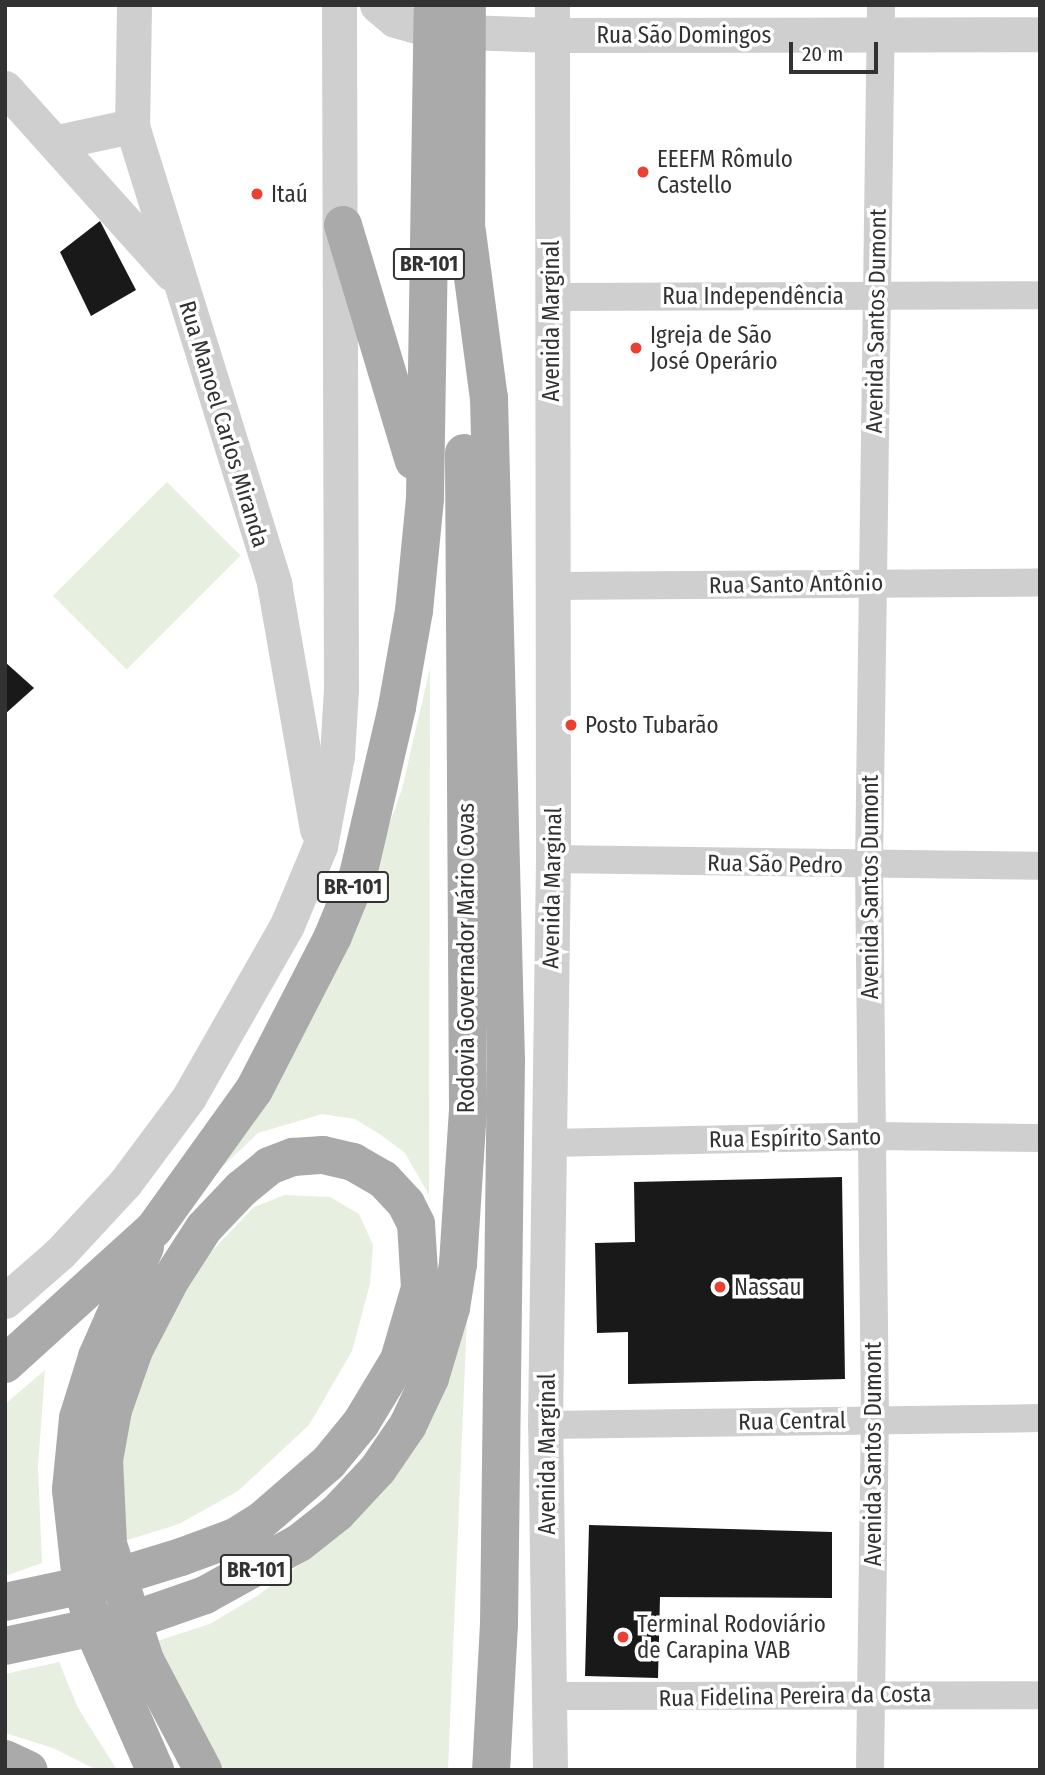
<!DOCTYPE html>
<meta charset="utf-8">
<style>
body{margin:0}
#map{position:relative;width:1045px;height:1775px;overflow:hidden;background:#fff;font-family:"Fira Sans Condensed",sans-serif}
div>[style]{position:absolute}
.green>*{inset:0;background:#e6efe0;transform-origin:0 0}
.building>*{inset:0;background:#191919}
.minor>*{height:28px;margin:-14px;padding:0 14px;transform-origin:14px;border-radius:14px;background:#cfcfcf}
.tertiary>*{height:35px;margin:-17.5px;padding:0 17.5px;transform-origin:17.5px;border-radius:17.5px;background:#cfcfcf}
.primary>*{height:38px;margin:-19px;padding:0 19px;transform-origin:19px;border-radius:19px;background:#aaa}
.primary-bridge>*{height:38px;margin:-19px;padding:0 19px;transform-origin:19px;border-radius:19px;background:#aaa}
.dots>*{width:19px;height:19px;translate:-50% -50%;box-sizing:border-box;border:4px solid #fff;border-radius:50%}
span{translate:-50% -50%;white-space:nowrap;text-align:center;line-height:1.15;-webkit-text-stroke:7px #fff;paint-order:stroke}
.shield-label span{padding:2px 5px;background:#fff;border:2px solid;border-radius:5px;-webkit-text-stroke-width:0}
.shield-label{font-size:21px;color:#323232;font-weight:700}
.street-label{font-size:23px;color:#323232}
.poi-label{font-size:23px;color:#323232}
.left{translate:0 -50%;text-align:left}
.frame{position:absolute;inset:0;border:7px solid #323232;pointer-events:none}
.scale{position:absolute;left:789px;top:42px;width:89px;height:32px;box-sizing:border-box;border:4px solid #323232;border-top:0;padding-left:9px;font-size:21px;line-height:24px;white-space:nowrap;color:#323232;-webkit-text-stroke:5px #fff;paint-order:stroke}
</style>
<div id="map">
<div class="green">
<div style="left:167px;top:482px;width:104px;height:161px;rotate:45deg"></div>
<div style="clip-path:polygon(430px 668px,429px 1195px,405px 1153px,381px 1135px,355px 1119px,322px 1114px,258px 1133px,221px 1168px,342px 954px,402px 789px)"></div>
<div style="clip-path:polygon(285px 1195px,330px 1197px,359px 1214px,373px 1245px,370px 1284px,352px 1351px,309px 1425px,238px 1491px,179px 1524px,121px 1542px,118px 1423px,188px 1276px,254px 1207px)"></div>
<div style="clip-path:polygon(467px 1317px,448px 1770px,213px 1770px,151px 1643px,210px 1624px,257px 1596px,348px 1529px,402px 1463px)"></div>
<div style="clip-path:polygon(45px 1370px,38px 1467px,42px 1563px,5px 1576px,5px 1404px)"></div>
<div style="clip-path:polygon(59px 1662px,78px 1708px,117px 1770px,97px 1770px,53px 1748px,5px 1733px,5px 1674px)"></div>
</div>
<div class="building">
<div style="clip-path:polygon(100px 221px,136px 290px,91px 316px,60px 252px)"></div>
<div style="clip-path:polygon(5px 662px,34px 688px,5px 714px)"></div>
<div style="clip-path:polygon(842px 1177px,845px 1379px,628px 1384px,628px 1332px,597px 1333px,595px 1243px,635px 1242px,634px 1182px)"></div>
<div style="clip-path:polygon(589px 1525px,832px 1532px,832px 1598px,660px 1597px,658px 1678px,585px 1676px)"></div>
</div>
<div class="minor">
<div style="left:550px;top:297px;width:490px;rotate:-0.2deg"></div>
<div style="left:551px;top:586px;width:489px;rotate:-0.4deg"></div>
<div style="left:553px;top:859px;width:487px;rotate:0.8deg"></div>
<div style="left:549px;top:1143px;width:322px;rotate:-1.2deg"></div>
<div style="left:871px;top:1136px;width:169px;rotate:0.7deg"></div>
<div style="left:545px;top:1425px;width:495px;rotate:-0.8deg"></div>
<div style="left:550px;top:1696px;width:490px;rotate:-0.1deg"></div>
<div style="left:870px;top:1770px;width:351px;rotate:-89.2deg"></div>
<div style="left:875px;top:1419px;width:553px;rotate:-90.62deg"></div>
<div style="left:869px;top:866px;width:861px;rotate:-89.2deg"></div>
</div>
<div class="tertiary">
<div style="left:134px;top:5px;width:121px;rotate:90.9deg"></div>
<div style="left:132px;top:126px;width:479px;rotate:72.7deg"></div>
<div style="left:274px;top:583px;width:250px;rotate:80.1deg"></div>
<div style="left:377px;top:5px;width:23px;rotate:40deg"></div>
<div style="left:395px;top:20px;width:40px;rotate:16deg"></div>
<div style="left:433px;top:31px;width:120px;rotate:1.9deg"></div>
<div style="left:553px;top:35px;width:487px;rotate:-0.1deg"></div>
<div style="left:5px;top:88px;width:249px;rotate:48.1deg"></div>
<div style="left:57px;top:142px;width:77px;rotate:-12deg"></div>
<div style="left:5px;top:1301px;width:73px;rotate:-41.1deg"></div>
<div style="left:60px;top:1253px;width:96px;rotate:-47.1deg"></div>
<div style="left:125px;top:1183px;width:107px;rotate:-53.3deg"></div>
<div style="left:189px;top:1097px;width:198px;rotate:-60.3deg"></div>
<div style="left:287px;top:925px;width:86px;rotate:-67.3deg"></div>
<div style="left:320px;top:846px;width:92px;rotate:-79.3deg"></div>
<div style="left:337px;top:756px;width:67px;rotate:-86.6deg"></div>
<div style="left:341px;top:689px;width:684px;rotate:-90.17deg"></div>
<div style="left:550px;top:1770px;width:345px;rotate:-90.8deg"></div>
<div style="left:545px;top:1425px;width:566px;rotate:-89.19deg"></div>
<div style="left:553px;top:859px;width:854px;rotate:-90.07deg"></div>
</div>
<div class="primary">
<div style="left:343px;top:225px;width:246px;rotate:73.3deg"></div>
<div style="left:467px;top:232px;width:167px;rotate:82.5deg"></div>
<div style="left:489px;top:398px;width:662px;rotate:88.53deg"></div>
<div style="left:506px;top:1060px;width:564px;rotate:90.71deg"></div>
<div style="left:499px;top:1624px;width:146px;rotate:93.1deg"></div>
<div style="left:466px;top:256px;width:251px;rotate:-89.8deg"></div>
<div style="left:145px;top:1247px;width:120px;rotate:113.6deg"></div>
<div style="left:97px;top:1357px;width:64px;rotate:107.3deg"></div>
<div style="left:78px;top:1418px;width:72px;rotate:95.6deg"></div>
<div style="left:71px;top:1490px;width:91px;rotate:83.7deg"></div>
<div style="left:81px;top:1580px;width:55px;rotate:75.2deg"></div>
<div style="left:95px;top:1633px;width:150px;rotate:66.3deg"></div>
<div style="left:5px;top:1364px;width:201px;rotate:-42.2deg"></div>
<div style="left:154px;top:1229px;width:171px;rotate:-54.3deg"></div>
<div style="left:254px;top:1090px;width:173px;rotate:-62.8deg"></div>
<div style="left:333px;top:936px;width:66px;rotate:-67.7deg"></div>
<div style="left:358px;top:875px;width:172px;rotate:-76.9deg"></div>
<div style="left:397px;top:707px;width:97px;rotate:-80deg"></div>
<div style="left:414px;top:611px;width:114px;rotate:-84.4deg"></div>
<div style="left:425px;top:498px;width:493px;rotate:-89.1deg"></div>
<div style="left:430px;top:1378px;width:73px;rotate:-73.3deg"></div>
<div style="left:451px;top:1308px;width:45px;rotate:-81deg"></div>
<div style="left:458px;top:1264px;width:154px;rotate:-86.3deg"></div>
<div style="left:468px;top:1110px;width:657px;rotate:-90.35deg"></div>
<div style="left:5px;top:1759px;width:26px;rotate:25deg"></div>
<div style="left:203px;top:1770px;width:124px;rotate:-117.8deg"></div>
<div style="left:145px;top:1660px;width:122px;rotate:-107.7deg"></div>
<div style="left:108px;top:1544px;width:84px;rotate:-92.7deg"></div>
<div style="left:104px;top:1460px;width:51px;rotate:-79.8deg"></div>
<div style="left:113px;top:1410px;width:64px;rotate:-70.7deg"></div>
<div style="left:134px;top:1350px;width:80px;rotate:-62.5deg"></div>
<div style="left:171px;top:1279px;width:61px;rotate:-57.1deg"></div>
<div style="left:204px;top:1228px;width:54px;rotate:-46.5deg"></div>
<div style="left:241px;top:1189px;width:36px;rotate:-39deg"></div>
<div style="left:269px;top:1166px;width:26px;rotate:-21deg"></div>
<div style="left:293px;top:1157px;width:30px;rotate:-4deg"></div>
<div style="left:323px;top:1155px;width:31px;rotate:13deg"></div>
<div style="left:353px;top:1162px;width:34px;rotate:30deg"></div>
<div style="left:383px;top:1179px;width:34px;rotate:47deg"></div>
<div style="left:406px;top:1204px;width:22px;rotate:63deg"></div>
<div style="left:416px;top:1224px;width:64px;rotate:86.4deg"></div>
<div style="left:420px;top:1288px;width:75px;rotate:106.3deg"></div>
</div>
<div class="primary-bridge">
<div style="left:5px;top:1602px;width:100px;rotate:-12.1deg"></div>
<div style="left:103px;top:1581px;width:82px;rotate:-17.1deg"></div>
<div style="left:181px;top:1557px;width:58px;rotate:-20.3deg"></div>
<div style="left:235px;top:1537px;width:31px;rotate:-32deg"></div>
<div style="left:261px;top:1521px;width:90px;rotate:-40.9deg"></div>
<div style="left:329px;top:1462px;width:50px;rotate:-50.6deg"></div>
<div style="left:361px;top:1423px;width:74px;rotate:-58.9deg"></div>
<div style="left:5px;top:1646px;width:140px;rotate:-12deg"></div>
<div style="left:142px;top:1617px;width:67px;rotate:-19.2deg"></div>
<div style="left:205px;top:1595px;width:107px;rotate:-29deg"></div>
<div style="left:299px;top:1543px;width:48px;rotate:-38.3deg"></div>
<div style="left:337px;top:1513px;width:60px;rotate:-47deg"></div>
<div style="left:378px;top:1469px;width:53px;rotate:-55.7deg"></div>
<div style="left:408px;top:1425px;width:52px;rotate:-64.9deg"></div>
</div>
<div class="dots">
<div style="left:643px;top:172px;background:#eb3f32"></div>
<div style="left:257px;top:194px;background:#eb3f32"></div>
<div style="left:636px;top:348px;background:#eb3f32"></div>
<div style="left:571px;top:725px;background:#eb3f32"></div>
<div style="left:720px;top:1287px;background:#eb3f32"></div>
<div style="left:623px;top:1637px;background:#eb3f32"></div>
</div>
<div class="shield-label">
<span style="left:429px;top:264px">BR-101</span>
<span style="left:353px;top:887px">BR-101</span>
<span style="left:256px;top:1570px">BR-101</span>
</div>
<div class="street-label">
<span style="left:684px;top:35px">Rua São Domingos</span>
<span style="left:753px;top:296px">Rua Independência</span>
<span style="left:551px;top:321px;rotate:-90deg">Avenida Marginal</span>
<span style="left:876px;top:321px;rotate:-89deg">Avenida Santos Dumont</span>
<span style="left:224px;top:424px;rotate:73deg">Rua Manoel Carlos Miranda</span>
<span style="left:796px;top:584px;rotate:-1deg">Rua Santo Antônio</span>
<span style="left:775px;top:864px;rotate:1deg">Rua São Pedro</span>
<span style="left:870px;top:887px;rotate:-90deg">Avenida Santos Dumont</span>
<span style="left:552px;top:888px;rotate:-89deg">Avenida Marginal</span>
<span style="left:466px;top:958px;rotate:-90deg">Rodovia Governador Mário Covas</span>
<span style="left:795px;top:1138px;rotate:-1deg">Rua Espírito Santo</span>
<span style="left:792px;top:1421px;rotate:-1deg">Rua Central</span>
<span style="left:547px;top:1454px;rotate:-90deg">Avenida Marginal</span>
<span style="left:873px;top:1454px;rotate:-90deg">Avenida Santos Dumont</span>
<span style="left:795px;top:1696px;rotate:-1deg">Rua Fidelina Pereira da Costa</span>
</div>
<div class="poi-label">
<span class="left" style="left:657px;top:172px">EEEFM Rômulo<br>Castello</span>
<span class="left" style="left:271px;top:194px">Itaú</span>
<span class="left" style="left:650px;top:348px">Igreja de São<br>José Operário</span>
<span class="left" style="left:585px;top:725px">Posto Tubarão</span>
<span class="left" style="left:734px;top:1287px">Nassau</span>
<span class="left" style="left:637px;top:1637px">Terminal Rodoviário<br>de Carapina VAB</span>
</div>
<div class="frame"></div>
<div class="scale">20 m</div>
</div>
